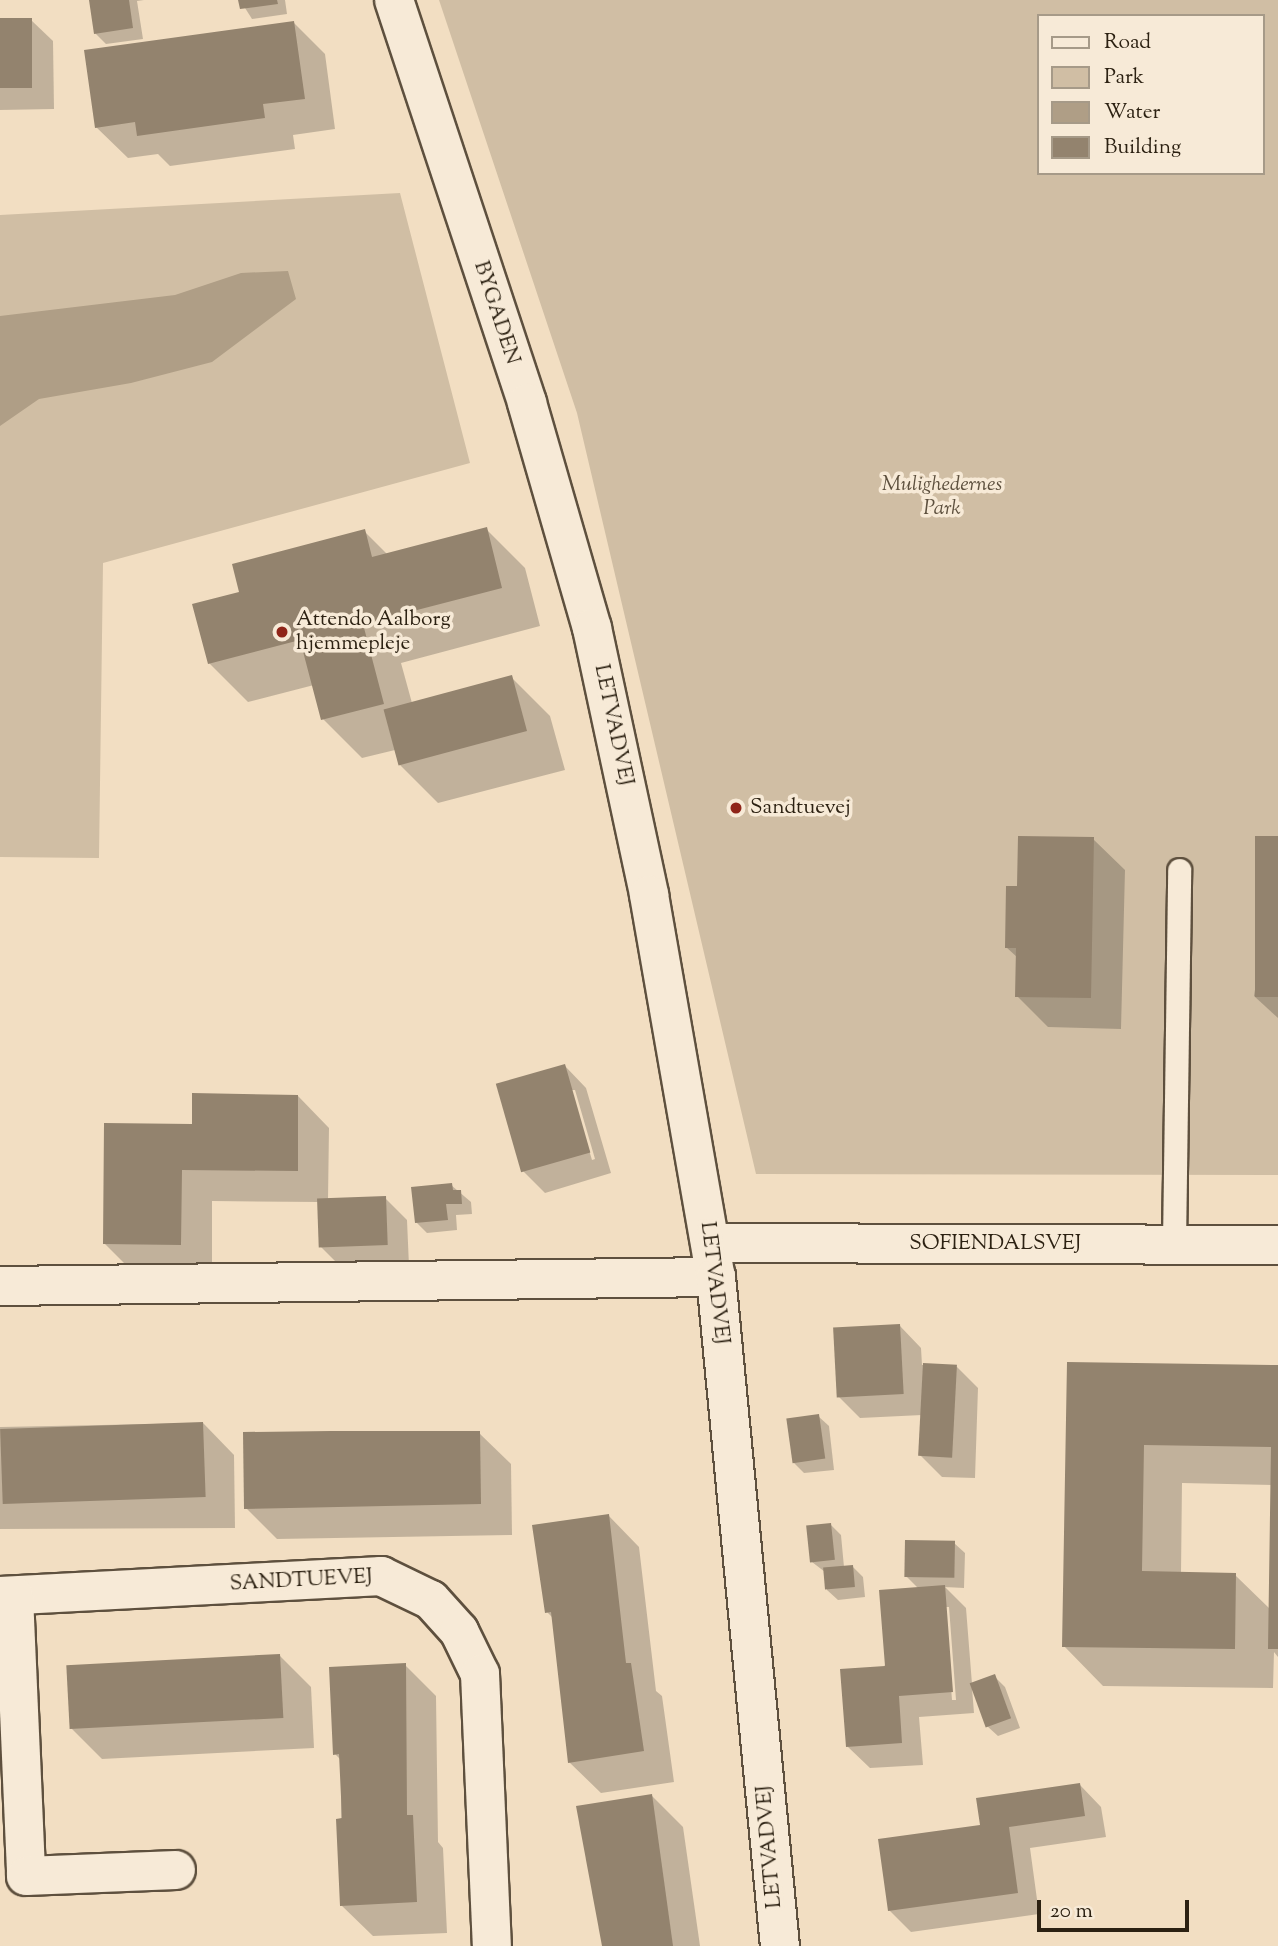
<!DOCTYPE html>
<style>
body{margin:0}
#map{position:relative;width:1278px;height:1946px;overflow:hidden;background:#f2dec2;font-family:"Sorts Mill Goudy",serif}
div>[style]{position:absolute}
.green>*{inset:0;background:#d0bea4}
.water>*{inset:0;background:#af9e86}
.shadow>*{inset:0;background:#0003}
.building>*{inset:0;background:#93836e;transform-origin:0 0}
.roads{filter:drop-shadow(2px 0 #5e503e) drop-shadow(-2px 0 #5e503e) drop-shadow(0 2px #5e503e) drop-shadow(0 -2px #5e503e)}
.lane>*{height:23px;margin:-11.5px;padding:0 11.5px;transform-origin:11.5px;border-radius:11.5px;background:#f7ead7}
.street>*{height:38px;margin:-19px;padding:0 19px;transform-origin:19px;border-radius:19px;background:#f7ead7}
.secondary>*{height:38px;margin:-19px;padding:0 19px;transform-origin:19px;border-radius:19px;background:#f7ead7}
.dots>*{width:19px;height:19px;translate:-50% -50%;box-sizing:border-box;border:4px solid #f7ead7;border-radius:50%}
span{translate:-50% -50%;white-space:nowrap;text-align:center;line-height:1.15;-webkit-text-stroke:7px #f7ead7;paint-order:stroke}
.street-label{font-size:21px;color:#2c2112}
.park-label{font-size:21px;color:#5d503e;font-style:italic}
.poi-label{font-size:21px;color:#2c2112}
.left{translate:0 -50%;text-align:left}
.legend{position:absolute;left:1037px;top:14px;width:228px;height:161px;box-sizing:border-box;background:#f7ead7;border:2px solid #a69a88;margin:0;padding:9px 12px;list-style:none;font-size:21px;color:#2c2112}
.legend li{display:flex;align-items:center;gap:14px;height:35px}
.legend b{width:35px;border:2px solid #a69a88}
.scale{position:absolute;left:1037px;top:1900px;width:152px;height:32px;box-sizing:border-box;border:4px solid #2c2112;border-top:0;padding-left:9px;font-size:21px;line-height:24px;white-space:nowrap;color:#2c2112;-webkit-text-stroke:5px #f7ead7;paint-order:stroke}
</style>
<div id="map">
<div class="green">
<div style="clip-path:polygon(evenodd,439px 0,1278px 0,1278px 1175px,756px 1174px,577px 413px,439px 0,1038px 16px,1262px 16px,1262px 173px,1038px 173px,1038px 16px)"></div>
<div style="clip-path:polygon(400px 193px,470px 463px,103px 563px,99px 858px,0 857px,0 215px)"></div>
</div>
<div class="water">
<div style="clip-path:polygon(288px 271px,296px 299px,212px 362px,131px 383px,39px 399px,0 426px,0 316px,175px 295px,241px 273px)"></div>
</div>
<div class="shadow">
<div style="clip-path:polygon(91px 0,144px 0,137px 1px,143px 39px,106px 44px,95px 33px)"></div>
<div style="clip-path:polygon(240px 0,285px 0,287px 14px,252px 19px)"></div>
<div style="clip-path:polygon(0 20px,31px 20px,53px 41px,54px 109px,0 110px)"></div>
<div style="clip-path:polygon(293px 22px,325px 54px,335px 129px,293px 135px,295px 149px,170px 166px,158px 154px,128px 158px,96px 127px)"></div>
<div style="clip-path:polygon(486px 529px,525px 568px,540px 626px,401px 663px,412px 703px,511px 677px,550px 716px,565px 770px,438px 803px,399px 764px,395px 750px,362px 758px,323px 719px,314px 685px,248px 702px,209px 663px,241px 593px,364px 531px,388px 555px)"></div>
<div style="clip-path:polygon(1278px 838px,1278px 1018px,1254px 996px)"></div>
<div style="clip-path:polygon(1093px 839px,1125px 870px,1121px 1029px,1048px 1027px,1017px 996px,1018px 958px,1006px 947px,1019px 888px)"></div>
<div style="clip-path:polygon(evenodd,565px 1066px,586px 1088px,611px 1173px,545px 1193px,523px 1171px,565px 1066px,571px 1090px,575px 1090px,595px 1159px,592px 1160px,571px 1090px)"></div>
<div style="clip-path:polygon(298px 1096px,329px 1128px,328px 1200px,385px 1198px,407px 1220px,409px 1266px,343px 1269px,321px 1247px,319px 1202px,212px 1201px,212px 1276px,136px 1275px,105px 1244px,194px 1126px)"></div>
<div style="clip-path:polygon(451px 1185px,471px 1202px,472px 1214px,456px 1215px,457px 1230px,427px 1233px,416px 1222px)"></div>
<div style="clip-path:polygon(900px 1326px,921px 1348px,922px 1365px,957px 1367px,978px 1388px,975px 1478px,942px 1477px,920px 1455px,922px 1415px,860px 1418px,838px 1396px)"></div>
<div style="clip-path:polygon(evenodd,1069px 1364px,1278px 1367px,1278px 1657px,1274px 1652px,1273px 1688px,1103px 1686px,1064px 1646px,1069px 1364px,1182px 1483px,1272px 1485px,1270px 1609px,1235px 1575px,1181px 1574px,1182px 1483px)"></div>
<div style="clip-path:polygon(818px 1416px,829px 1426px,834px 1470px,804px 1473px,794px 1463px)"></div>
<div style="clip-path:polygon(203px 1423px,234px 1455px,235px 1528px,0 1529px,0 1427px)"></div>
<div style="clip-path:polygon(479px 1433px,511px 1464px,512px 1535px,277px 1539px,246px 1508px)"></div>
<div style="clip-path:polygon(608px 1515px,639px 1547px,656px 1691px,662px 1696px,674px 1782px,601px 1793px,569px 1762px,554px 1619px,547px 1612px)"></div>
<div style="clip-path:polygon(830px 1524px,841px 1535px,844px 1567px,852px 1566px,863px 1577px,865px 1597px,838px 1600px,827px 1590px,825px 1572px,812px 1562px)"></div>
<div style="clip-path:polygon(evenodd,954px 1543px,965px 1553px,964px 1588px,945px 1587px,966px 1608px,972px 1684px,994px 1676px,1005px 1687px,1020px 1728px,998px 1736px,987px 1726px,972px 1688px,974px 1713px,919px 1717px,923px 1765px,870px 1768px,848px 1747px,919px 1589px,906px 1576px,954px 1543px,945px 1607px,949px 1607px,956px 1700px,952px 1700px,945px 1607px)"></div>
<div style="clip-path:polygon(280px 1656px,311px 1687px,314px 1748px,102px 1759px,71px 1728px)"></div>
<div style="clip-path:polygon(405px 1665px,436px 1696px,438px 1842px,443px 1848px,447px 1933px,373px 1936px,341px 1905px,341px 1760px,335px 1754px)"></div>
<div style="clip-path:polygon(1080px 1785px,1101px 1807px,1106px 1837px,1030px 1848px,1039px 1914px,911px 1932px,889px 1910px,982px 1827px)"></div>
<div style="clip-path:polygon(652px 1796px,683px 1827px,700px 1946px,603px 1946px)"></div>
</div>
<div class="building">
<div style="clip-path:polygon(89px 0,129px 0,133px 28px,94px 34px)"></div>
<div style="clip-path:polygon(238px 0,277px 0,278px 4px,240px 9px)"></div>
<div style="left:0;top:18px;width:32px;height:70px"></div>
<div style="clip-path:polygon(294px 21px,305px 99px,263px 104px,265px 118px,137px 136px,135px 122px,95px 128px,84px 50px)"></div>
<div style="clip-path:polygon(487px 527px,502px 588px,363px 624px,384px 704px,321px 720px,300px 640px,208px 664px,192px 604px,239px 592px,232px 564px,365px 529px,372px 557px)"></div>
<div style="left:512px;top:675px;width:58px;height:133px;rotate:75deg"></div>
<div style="clip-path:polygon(1018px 836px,1094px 837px,1091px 998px,1015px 997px,1016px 948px,1005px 948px,1006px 886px,1017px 886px)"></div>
<div style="left:1255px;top:836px;width:23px;height:161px"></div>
<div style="left:565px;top:1064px;width:92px;height:72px;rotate:74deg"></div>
<div style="clip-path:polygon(192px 1093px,298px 1095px,298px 1171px,182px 1170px,181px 1245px,103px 1244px,104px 1123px,192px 1124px)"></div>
<div style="clip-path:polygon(452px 1183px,453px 1190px,461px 1190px,462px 1204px,446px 1204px,448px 1220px,415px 1223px,411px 1187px)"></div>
<div style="left:386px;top:1196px;width:49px;height:69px;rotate:88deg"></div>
<div style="left:900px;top:1324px;width:70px;height:67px;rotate:87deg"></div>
<div style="clip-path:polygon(1067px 1362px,1278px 1365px,1278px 1649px,1268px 1649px,1271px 1447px,1144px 1445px,1142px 1571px,1236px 1573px,1235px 1649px,1062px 1647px)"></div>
<div style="left:923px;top:1363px;width:34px;height:93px;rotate:3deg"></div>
<div style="left:819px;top:1414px;width:45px;height:33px;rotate:82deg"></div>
<div style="left:203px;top:1422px;width:75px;height:203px;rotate:88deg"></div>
<div style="clip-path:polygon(331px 1431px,480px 1431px,481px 1504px,244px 1509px,243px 1432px)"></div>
<div style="clip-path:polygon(609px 1514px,626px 1663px,631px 1663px,644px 1751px,568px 1763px,551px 1612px,545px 1613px,532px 1525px)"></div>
<div style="left:831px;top:1523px;width:37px;height:25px;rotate:84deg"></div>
<div style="left:905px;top:1540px;width:50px;height:37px;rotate:1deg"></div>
<div style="left:853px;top:1565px;width:22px;height:30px;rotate:85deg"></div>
<div style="clip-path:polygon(945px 1585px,953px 1692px,899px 1696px,902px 1743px,846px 1747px,840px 1669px,885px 1666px,879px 1590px)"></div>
<div style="left:280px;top:1654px;width:64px;height:214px;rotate:87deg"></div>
<div style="clip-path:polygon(406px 1663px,407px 1815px,413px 1815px,417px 1902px,340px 1906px,336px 1819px,342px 1818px,339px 1754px,333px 1755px,329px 1667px)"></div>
<div style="left:995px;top:1674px;width:47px;height:27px;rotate:70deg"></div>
<div style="clip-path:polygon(1080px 1783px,1085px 1816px,1009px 1827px,1018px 1893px,888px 1911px,878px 1839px,980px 1825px,976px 1798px)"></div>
<div style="clip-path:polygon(652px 1794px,673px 1946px,602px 1946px,576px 1806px)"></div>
</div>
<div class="roads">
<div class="lane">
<div style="left:1174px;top:1244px;width:374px;rotate:-89.2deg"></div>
</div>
<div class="street">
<div style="left:0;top:1286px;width:716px;rotate:-0.72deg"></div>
<div style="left:0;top:1596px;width:382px;rotate:-3deg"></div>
<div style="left:381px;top:1576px;width:55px;rotate:25.6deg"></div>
<div style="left:431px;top:1600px;width:42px;rotate:47.9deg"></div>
<div style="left:459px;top:1631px;width:48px;rotate:64deg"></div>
<div style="left:480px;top:1674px;width:272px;rotate:87.5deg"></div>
<div style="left:14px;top:1596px;width:280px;rotate:87.5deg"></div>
<div style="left:26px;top:1876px;width:150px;rotate:-2.3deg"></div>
</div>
<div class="secondary">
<div style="left:394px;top:0;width:424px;rotate:71.7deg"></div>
<div style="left:527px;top:403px;width:234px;rotate:73.9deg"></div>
<div style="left:592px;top:628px;width:273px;rotate:77.9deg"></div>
<div style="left:649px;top:895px;width:388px;rotate:80.1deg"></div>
<div style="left:716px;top:1277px;width:672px;rotate:84.54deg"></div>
<div style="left:711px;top:1243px;width:567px;rotate:0.2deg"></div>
</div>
</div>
<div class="dots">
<div style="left:282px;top:632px;background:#8f2418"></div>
<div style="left:736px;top:808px;background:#8f2418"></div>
</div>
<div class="street-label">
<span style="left:496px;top:313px;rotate:72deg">BYGADEN</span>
<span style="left:613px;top:725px;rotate:78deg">LETVADVEJ</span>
<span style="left:995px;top:1244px">SOFIENDALSVEJ</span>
<span style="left:714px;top:1283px;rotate:83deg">LETVADVEJ</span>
<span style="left:301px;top:1581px;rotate:-3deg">SANDTUEVEJ</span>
<span style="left:770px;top:1847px;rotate:-95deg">LETVADVEJ</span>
</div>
<div class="park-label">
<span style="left:942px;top:497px">Mulighedernes<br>Park</span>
</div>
<div class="poi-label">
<span class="left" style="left:296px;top:632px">Attendo Aalborg<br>hjemmepleje</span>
<span class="left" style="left:750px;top:808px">Sandtuevej</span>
</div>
<ul class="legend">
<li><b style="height:9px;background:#f7ead7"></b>Road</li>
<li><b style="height:19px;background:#d0bea4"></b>Park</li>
<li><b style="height:19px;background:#af9e86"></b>Water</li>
<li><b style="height:19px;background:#93836e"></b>Building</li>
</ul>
<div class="scale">20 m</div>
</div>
